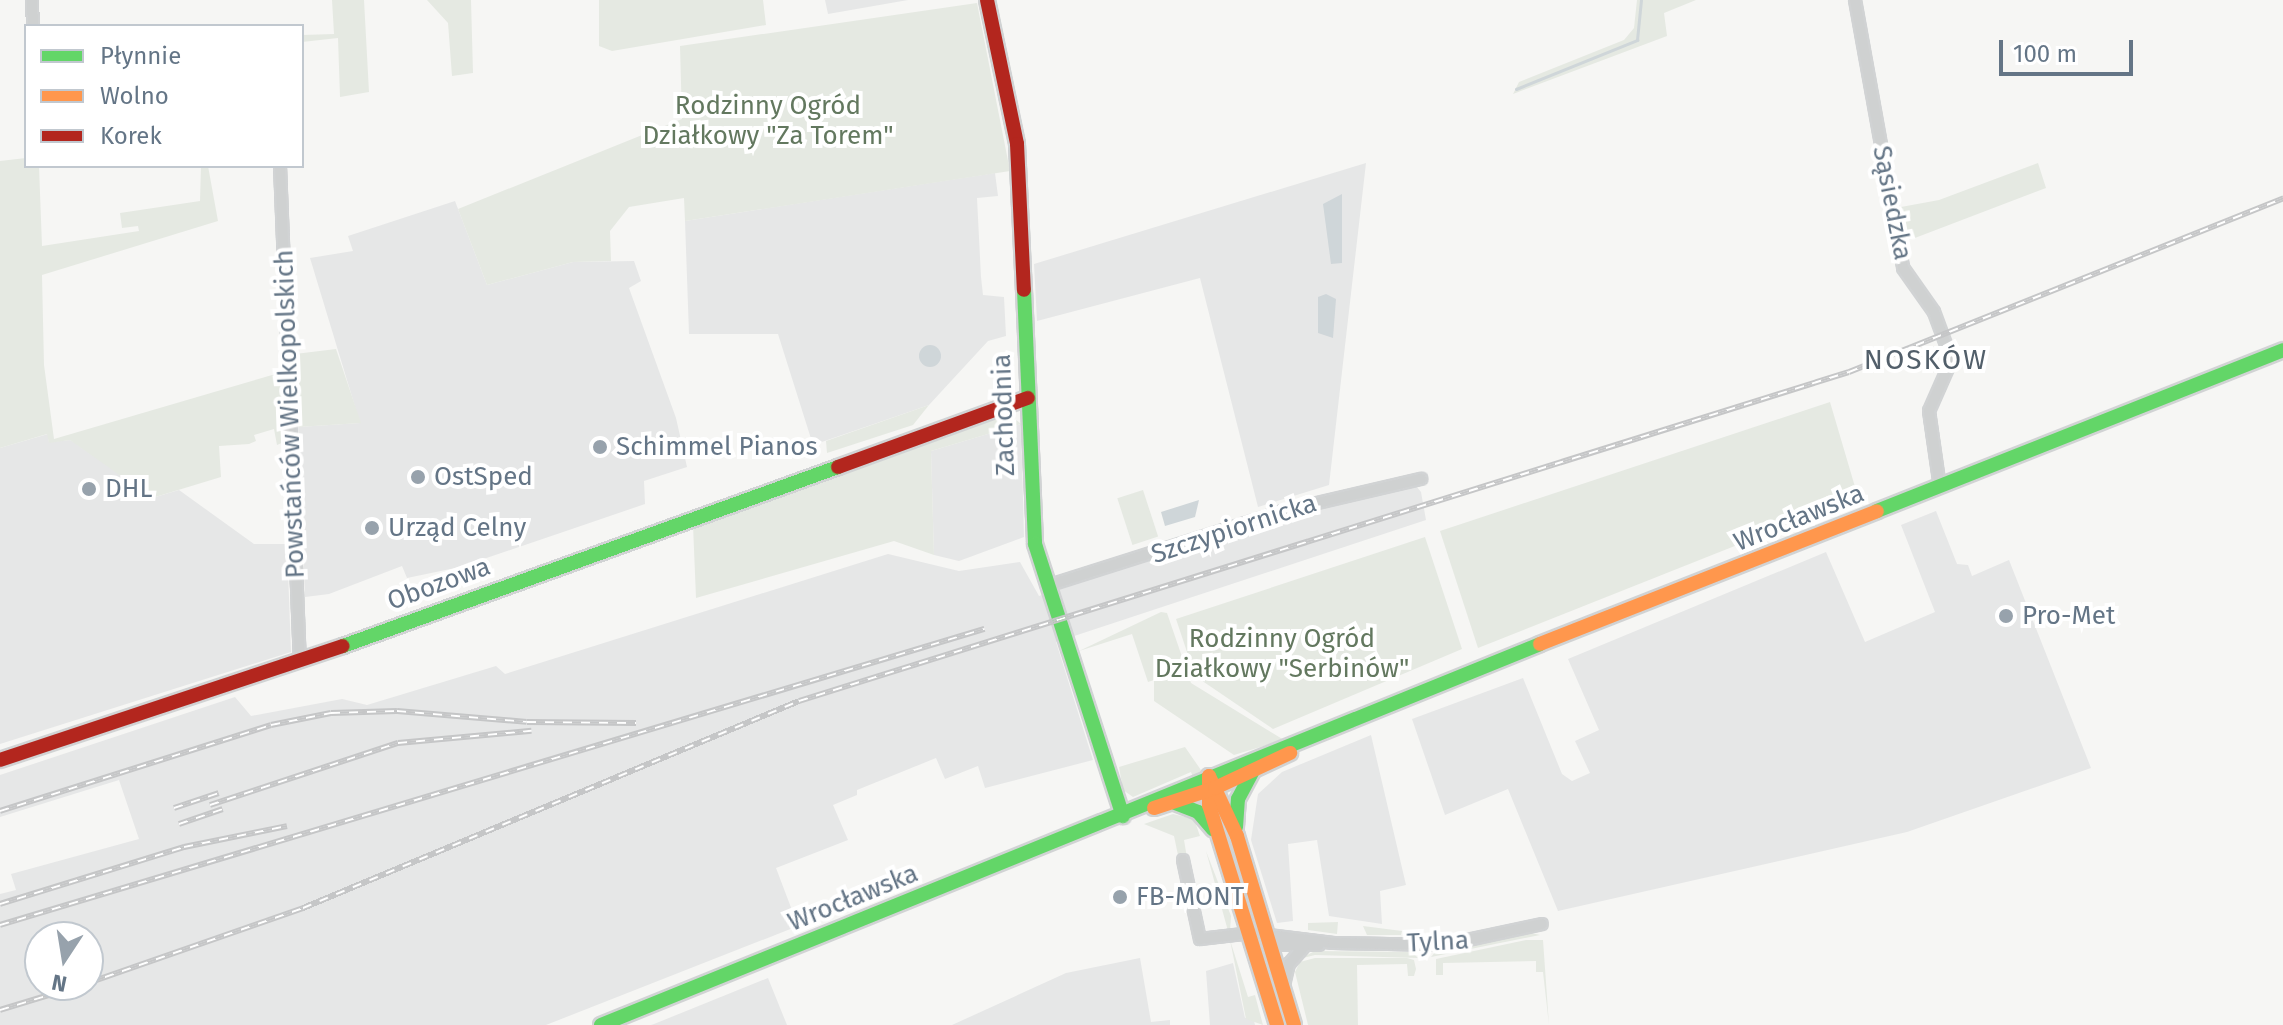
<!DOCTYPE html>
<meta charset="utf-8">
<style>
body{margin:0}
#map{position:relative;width:2283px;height:1025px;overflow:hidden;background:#f6f6f4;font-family:"Fira Sans",sans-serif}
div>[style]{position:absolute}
.built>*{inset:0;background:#e6e7e7}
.green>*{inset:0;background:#e5e9e2;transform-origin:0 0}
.water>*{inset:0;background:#cfd6d9}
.round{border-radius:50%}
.stream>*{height:3px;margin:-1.5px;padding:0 1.5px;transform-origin:1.5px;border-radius:1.5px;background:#cfd6d9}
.roads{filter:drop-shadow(2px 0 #d1d3d4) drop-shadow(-2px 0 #d1d3d4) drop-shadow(0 2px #d1d3d4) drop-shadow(0 -2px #d1d3d4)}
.street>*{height:10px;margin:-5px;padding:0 5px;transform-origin:5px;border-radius:5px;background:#cfd1d1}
.fast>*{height:14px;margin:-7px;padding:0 7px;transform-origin:7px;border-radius:7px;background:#63d668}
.slow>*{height:14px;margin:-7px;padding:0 7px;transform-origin:7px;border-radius:7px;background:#ff974d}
.jam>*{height:14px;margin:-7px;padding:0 7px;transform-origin:7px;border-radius:7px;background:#b3261e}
.rail>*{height:6px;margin-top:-3px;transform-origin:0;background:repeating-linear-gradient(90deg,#fff 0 9px,#c5c6c7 0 18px);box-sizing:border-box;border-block:2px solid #c5c6c7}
.dots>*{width:22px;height:22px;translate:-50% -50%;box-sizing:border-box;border:4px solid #fff;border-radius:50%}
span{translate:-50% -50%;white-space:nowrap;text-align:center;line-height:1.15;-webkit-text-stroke:8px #fff;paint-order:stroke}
.park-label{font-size:26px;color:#63785f}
.street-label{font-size:26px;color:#647586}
.poi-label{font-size:26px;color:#647586}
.left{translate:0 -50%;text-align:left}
.neighbourhood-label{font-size:28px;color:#525f6a;letter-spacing:2px}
.legend{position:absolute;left:24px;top:24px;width:280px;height:144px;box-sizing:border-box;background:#fff;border:2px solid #c1c8cf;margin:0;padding:10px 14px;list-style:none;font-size:24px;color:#647586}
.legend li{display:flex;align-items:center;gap:16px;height:40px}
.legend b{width:40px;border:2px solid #c1c8cf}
.north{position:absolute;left:24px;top:921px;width:80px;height:80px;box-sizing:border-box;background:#fff;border:2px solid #c1c8cf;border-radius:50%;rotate:192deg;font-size:22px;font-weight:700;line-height:32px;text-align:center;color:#647586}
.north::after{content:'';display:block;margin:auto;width:28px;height:36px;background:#97a2ac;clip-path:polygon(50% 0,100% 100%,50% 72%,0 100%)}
.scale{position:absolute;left:1999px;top:40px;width:134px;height:36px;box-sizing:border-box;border:4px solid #647586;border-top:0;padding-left:10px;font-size:24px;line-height:28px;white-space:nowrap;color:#647586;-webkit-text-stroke:6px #fff;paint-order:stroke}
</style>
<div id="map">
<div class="built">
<div style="clip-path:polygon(825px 0,908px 0,828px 14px)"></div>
<div style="clip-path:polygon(1366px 163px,1329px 485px,1258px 507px,1200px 278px,1037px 321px,1034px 264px)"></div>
<div style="clip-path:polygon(995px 173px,998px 196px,977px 198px,981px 277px,983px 295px,1004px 297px,1006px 336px,988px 341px,929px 405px,813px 445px,778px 334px,689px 334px,685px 221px)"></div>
<div style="clip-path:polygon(455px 201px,487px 285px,573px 262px,634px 261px,641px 281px,629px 288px,676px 418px,687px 467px,644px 481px,645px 504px,569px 530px,460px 567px,407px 578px,402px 566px,329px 594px,305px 597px,298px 427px,360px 423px,310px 258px,353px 251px,348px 236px)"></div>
<div style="clip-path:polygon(1021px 424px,1024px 537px,959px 561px,934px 555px,931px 451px)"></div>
<div style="clip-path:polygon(48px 434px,49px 442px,70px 440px,80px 445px,152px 498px,179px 490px,254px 544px,287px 544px,291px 652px,0 744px,0 448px)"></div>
<div style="clip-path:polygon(evenodd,1413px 482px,1421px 492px,1426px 520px,1056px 642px,1093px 760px,985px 788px,978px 766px,945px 779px,936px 758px,857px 790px,857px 795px,833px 805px,848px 840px,776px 868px,798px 926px,546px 1025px,0 1025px,0 894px,16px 890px,11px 874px,139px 839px,119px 780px,0 817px,0 775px,235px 697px,251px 716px,342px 699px,367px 705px,496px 666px,505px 674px,888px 554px,959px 571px,1020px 562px,1039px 596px,1291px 514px,1413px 482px,40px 937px,88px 937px,88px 985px,40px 985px,40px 937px)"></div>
<div style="clip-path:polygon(1936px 511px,1957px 564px,1968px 565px,1972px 576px,2009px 560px,2091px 768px,1907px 832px,1558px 911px,1508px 789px,1445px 815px,1412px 719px,1523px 678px,1562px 774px,1572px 781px,1590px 773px,1575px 741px,1599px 730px,1568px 659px,1826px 552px,1865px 642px,1935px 612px,1901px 525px)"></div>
<div style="clip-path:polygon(1371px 735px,1406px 885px,1380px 891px,1382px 924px,1329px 916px,1317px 840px,1288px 844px,1293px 921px,1277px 923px,1251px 840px,1258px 794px,1282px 772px)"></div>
<div style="clip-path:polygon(1140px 958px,1151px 1022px,1170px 1020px,1170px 1025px,952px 1025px,1066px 973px)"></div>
<div style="clip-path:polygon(1233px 963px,1245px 1018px,1253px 1017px,1255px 1025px,1210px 1025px,1206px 971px)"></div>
<div style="clip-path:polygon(768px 978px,787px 1025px,651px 1025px,654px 1024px)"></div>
</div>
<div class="green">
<div style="clip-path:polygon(332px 0,364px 0,369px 92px,340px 97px,338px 38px,302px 42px,302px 35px,334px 34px)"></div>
<div style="clip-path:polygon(427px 0,471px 0,473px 73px,452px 76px,448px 23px)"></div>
<div style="clip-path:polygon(599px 0,763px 0,766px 25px,612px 51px,599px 46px)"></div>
<div style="clip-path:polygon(1637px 0,1696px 0,1664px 13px,1667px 36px,1513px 94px,1519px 82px,1624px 40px,1634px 28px)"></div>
<div style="clip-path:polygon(977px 3px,1010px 171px,685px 221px,684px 198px,629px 207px,610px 231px,611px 261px,573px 262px,487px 285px,458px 209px,682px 119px,680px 46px)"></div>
<div style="clip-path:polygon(26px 158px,26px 166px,39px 166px,42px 246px,139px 231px,138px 226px,122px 228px,120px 213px,200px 201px,201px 166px,208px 166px,218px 221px,42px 275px,44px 365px,54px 439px,279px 373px,283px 373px,284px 442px,277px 445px,274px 429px,254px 435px,256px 441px,249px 444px,219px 446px,221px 477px,152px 498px,70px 440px,49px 443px,47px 434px,0 448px,0 161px)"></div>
<div style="clip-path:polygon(2038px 163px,2046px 188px,1907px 241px,1901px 207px,1939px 200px)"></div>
<div style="clip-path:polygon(336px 349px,361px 423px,298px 427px,295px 354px)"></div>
<div style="clip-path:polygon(1830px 402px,1858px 497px,1478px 648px,1440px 531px)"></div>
<div style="clip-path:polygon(929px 405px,913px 425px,827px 453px,826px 441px)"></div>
<div style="clip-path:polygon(1008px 413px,1021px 424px,931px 451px,934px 555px,894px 541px,696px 598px,693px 525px)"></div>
<div style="left:1143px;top:490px;width:49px;height:27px;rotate:72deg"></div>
<div style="clip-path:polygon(1425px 537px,1462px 649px,1273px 729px,1195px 676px,1176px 619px)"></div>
<div style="clip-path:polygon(1161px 612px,1167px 613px,1191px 683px,1284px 740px,1234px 755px,1154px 701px,1154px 680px,1148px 682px,1132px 634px,1079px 651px)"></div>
<div style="clip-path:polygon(1185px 747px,1203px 773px,1193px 777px,1191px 772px,1133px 797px,1123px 790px,1119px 767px)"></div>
<div style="clip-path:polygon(1173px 814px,1194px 819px,1200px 836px,1184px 840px,1187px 858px,1179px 860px,1174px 836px,1144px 824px)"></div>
<div style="clip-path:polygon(1206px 851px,1231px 916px,1230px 931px,1228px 931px)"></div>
<div style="clip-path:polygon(1338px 922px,1337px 934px,1308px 930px,1308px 923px)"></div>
<div style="clip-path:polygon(1363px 926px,1402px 931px,1401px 935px,1367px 935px)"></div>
<div style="clip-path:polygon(1527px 932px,1540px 935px,1431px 957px,1436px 951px)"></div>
<div style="clip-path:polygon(1230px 940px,1248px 997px,1255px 995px,1263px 1025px,1246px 1019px)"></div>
<div style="clip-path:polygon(1526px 940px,1543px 940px,1549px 1025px,1543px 972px,1536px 972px,1536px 961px,1443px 963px,1443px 975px,1436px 975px,1436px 959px)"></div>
<div style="clip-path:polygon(1315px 951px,1412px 952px,1418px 958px,1315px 955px,1299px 959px)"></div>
<div style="clip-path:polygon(1315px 958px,1407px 958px,1414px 960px,1416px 969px,1414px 976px,1408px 976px,1407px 964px,1357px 965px,1358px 1025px,1308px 1025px,1295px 972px,1300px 962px)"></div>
</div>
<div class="water">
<div style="clip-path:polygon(1342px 194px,1342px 263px,1331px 264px,1323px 204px)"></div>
<div style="clip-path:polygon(1326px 294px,1336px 299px,1333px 338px,1318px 333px,1318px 297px)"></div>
<div class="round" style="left:919px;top:345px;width:22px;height:22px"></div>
<div style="clip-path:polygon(1199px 500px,1195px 517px,1165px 526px,1161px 512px)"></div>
</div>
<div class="stream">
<div style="left:1516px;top:89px;width:131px;rotate:-22deg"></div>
<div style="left:1637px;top:40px;width:40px;rotate:-84.3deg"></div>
</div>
<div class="roads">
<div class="street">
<div style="left:32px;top:0;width:26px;rotate:88deg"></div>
<div style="left:1855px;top:0;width:272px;rotate:79.8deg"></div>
<div style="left:1903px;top:268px;width:54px;rotate:54.8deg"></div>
<div style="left:1934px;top:312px;width:40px;rotate:69.8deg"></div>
<div style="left:1948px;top:350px;width:18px;rotate:90deg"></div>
<div style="left:1948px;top:368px;width:47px;rotate:113.8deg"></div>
<div style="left:1929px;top:411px;width:77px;rotate:81.8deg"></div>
<div style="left:280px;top:166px;width:496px;rotate:87.7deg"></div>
<div style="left:1050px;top:585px;width:244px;rotate:-17.6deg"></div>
<div style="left:1283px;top:511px;width:142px;rotate:-13.1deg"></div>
<div style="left:1183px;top:860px;width:81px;rotate:77.9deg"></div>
<div style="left:1200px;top:939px;width:52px;rotate:-6.6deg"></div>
<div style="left:1252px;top:933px;width:82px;rotate:7deg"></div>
<div style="left:1333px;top:943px;width:111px;rotate:1deg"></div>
<div style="left:1444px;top:945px;width:100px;rotate:-12.1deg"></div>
<div style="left:1268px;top:945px;width:51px"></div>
<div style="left:1284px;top:985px;width:22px;rotate:-77deg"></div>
<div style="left:1289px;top:964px;width:23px;rotate:-49deg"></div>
</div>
<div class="fast">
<div style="left:1024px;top:290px;width:254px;rotate:87.5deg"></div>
<div style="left:1035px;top:544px;width:286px;rotate:72.1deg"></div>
<div style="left:1877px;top:511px;width:437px;rotate:-21.6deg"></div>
<div style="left:343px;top:646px;width:526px;rotate:-19.88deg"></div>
<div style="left:1175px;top:803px;width:25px;rotate:21deg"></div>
<div style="left:1198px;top:812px;width:23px;rotate:49deg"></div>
<div style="left:1236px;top:827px;width:28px;rotate:-86deg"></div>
<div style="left:1238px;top:799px;width:30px;rotate:-62deg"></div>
<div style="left:601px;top:1025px;width:1013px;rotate:-22.08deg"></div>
</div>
<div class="slow">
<div style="left:1540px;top:644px;width:362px;rotate:-21.5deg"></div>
<div style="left:1209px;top:776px;width:66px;rotate:65deg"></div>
<div style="left:1237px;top:836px;width:197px;rotate:73.2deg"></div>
<div style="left:1209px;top:776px;width:29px;rotate:90deg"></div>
<div style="left:1209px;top:805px;width:230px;rotate:72.8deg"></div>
<div style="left:1154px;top:808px;width:64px;rotate:-18.2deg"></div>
<div style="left:1215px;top:788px;width:83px;rotate:-25deg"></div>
</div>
<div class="jam">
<div style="left:987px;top:0;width:147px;rotate:78.2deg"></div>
<div style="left:1017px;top:144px;width:146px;rotate:87.3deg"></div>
<div style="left:838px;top:467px;width:202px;rotate:-20deg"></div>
<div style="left:0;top:760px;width:361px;rotate:-18.4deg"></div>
</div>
</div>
<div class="rail">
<div style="left:210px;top:805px;width:198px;rotate:-18.3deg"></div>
<div style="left:398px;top:743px;width:134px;rotate:-5.2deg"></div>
<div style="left:174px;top:808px;width:47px;rotate:-18.4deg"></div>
<div style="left:0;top:811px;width:284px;rotate:-17.6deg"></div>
<div style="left:271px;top:725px;width:61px;rotate:-11.3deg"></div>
<div style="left:331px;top:713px;width:66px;rotate:-1.7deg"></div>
<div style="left:397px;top:711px;width:130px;rotate:4.8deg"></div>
<div style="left:527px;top:722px;width:109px;rotate:0.5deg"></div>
<div style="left:179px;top:824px;width:46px;rotate:-18.8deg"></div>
<div style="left:0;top:904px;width:193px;rotate:-17.2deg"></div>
<div style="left:184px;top:847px;width:105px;rotate:-11.5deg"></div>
<div style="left:0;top:925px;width:1028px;rotate:-16.74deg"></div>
<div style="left:88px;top:983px;width:228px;rotate:-19.2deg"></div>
<div style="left:303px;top:908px;width:537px;rotate:-22.65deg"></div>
<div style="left:799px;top:701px;width:1100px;rotate:-17.4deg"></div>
<div style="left:1849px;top:372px;width:468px;rotate:-21.8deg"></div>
<div style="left:0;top:1010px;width:86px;rotate:-17deg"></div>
</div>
<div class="dots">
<div style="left:600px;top:447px;background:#97a2ac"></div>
<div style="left:418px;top:477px;background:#97a2ac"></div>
<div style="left:89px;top:489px;background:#97a2ac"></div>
<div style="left:372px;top:528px;background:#97a2ac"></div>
<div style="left:2006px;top:616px;background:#97a2ac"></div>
<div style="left:1120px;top:897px;background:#97a2ac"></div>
</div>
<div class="park-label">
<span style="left:768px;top:121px">Rodzinny Ogród<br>Działkowy "Za Torem"</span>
<span style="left:1282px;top:654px">Rodzinny Ogród<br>Działkowy "Serbinów"</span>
</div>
<div class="street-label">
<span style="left:1892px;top:203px;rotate:79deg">Sąsiedzka</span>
<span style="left:290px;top:414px;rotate:-92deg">Powstańców Wielkopolskich</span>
<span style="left:1004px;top:415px;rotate:-92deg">Zachodnia</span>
<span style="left:1799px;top:518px;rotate:-22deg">Wrocławska</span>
<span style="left:1234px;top:529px;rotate:-18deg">Szczypiornicka</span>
<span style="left:439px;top:584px;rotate:-20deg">Obozowa</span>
<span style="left:853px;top:898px;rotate:-22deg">Wrocławska</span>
<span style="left:1438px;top:942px;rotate:-3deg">Tylna</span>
</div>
<div class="poi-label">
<span class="left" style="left:616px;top:447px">Schimmel Pianos</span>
<span class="left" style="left:434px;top:477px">OstSped</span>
<span class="left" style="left:105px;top:489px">DHL</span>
<span class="left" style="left:388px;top:528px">Urząd Celny</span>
<span class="left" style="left:2022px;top:616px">Pro-Met</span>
<span class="left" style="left:1136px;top:897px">FB-MONT</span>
</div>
<div class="neighbourhood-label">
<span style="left:1926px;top:360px">NOSKÓW</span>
</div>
<ul class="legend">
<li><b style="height:10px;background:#63d668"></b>Płynnie</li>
<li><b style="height:10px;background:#ff974d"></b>Wolno</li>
<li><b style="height:10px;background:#b3261e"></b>Korek</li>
</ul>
<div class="north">N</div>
<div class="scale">100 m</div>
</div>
